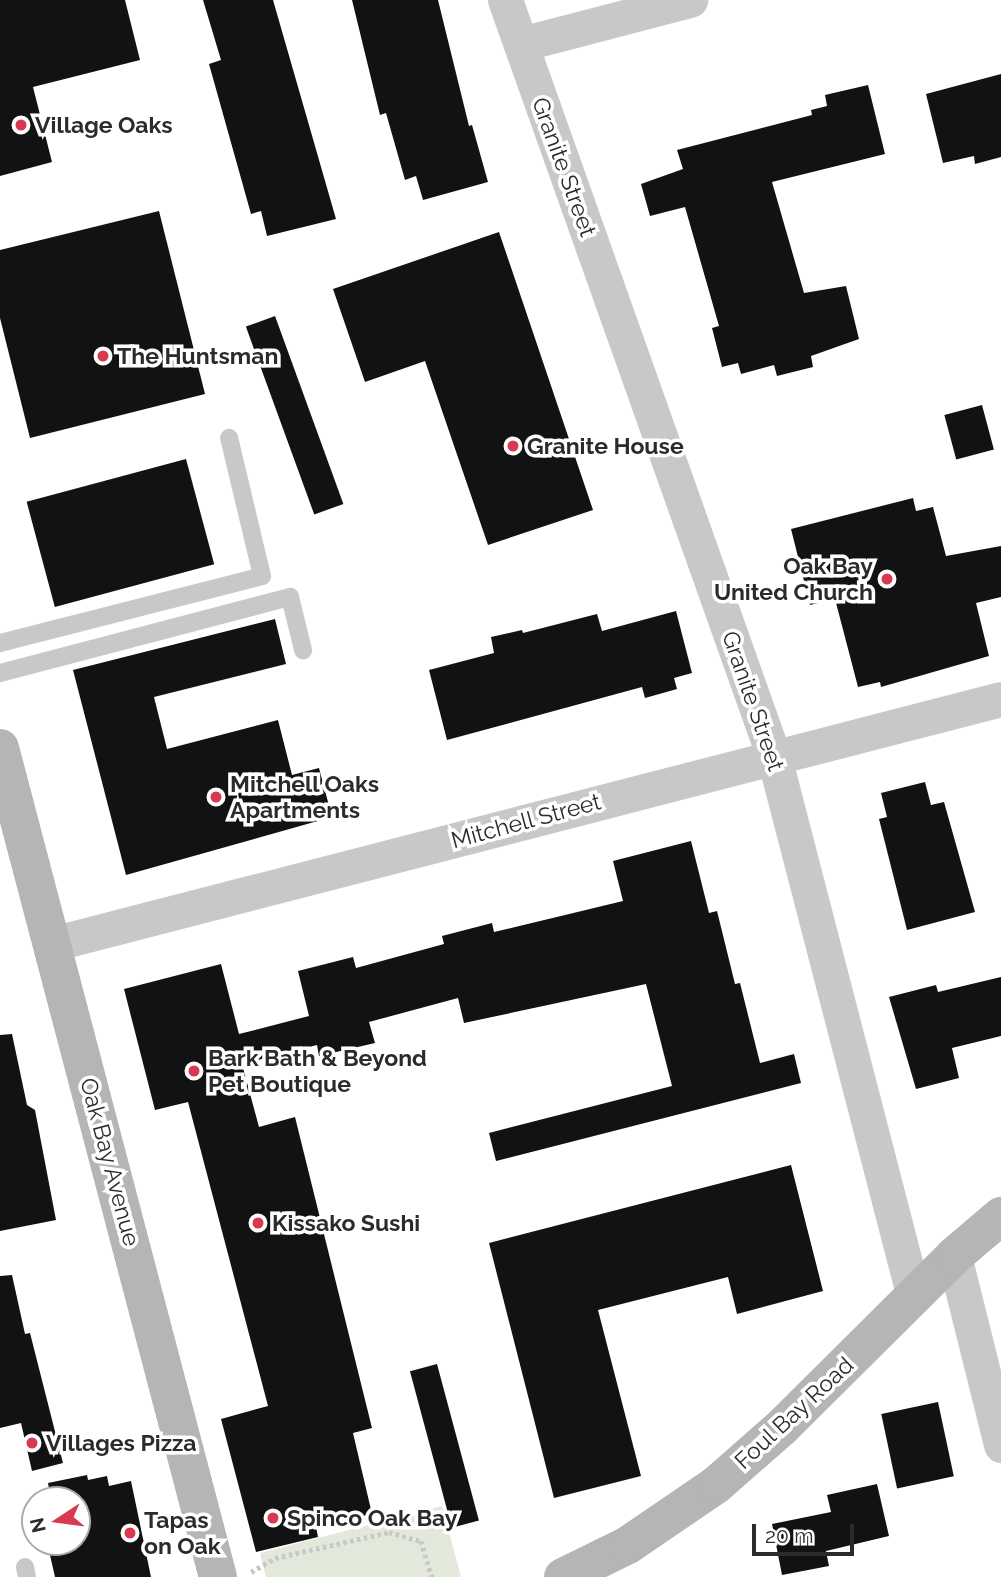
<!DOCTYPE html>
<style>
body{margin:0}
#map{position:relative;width:1001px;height:1577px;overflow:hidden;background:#fff;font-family:Raleway,sans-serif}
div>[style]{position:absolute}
.green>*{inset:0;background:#e2e8da}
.building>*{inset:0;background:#121212;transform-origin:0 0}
.path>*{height:4.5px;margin-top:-2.25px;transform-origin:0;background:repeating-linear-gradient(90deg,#c8c8c8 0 3.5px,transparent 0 7px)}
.lane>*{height:18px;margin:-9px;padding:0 9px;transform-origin:9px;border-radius:9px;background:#c8c8c8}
.street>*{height:35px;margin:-17.5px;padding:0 17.5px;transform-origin:17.5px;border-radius:17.5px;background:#c8c8c8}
.secondary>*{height:38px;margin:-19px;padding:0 19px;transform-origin:19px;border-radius:19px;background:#b5b5b5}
.dots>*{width:19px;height:19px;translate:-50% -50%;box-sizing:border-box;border:4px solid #fff;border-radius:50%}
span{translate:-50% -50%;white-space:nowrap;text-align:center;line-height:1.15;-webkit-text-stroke:7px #fff;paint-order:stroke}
.poi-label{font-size:23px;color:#2b2b2b;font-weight:700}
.left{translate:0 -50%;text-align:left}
.right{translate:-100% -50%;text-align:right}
.street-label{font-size:23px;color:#2b2b2b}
.north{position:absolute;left:21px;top:1486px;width:70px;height:70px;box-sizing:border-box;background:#fff;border:2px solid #aaa;border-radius:50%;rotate:257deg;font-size:19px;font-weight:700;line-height:28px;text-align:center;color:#2b2b2b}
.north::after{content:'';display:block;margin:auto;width:24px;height:32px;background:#d7394f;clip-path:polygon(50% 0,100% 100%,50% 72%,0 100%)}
.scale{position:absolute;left:752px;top:1524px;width:102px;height:32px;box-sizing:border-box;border:4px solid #2b2b2b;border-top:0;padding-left:9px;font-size:21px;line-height:24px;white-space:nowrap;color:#2b2b2b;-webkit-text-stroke:5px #fff;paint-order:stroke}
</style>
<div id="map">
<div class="green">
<div style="clip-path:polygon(442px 1506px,461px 1577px,266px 1577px,260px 1553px)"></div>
</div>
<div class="building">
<div style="clip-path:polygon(0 0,125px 0,140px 60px,33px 87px,52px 162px,0 176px)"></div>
<div style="clip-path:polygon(203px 0,273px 0,336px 219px,267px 236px,261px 211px,251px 214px,209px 64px,221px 60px)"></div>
<div style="clip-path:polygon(352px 0,438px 0,469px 126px,472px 125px,488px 182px,423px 200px,416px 176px,405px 180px,386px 113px,380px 115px)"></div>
<div style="clip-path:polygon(1001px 74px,1001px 157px,975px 164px,974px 156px,943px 163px,926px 94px)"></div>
<div style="clip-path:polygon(868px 85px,885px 154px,772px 182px,804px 293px,846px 286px,859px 339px,811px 356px,813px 367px,777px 376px,774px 365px,741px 374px,738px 363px,722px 367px,712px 328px,719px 326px,685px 207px,650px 216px,641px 184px,683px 169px,677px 150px,812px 115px,811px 110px,827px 106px,825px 95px)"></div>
<div style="clip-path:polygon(159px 211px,205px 394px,30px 438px,0 318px,0 250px)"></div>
<div style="clip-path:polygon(499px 232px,593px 510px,488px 545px,425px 361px,365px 382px,333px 289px)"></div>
<div style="left:275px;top:316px;width:200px;height:31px;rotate:70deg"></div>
<div style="left:982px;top:405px;width:46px;height:39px;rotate:75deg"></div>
<div style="left:186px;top:459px;width:109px;height:165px;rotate:75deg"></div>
<div style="clip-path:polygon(913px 498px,916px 511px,933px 507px,946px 556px,1001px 546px,1001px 597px,976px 603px,989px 656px,881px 687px,880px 682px,858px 687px,835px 599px,810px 605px,791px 529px)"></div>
<div style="clip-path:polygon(676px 611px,692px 673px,674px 678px,677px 689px,645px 698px,642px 687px,447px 740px,429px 670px,494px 653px,491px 637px,522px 630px,523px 633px,597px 614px,602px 631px)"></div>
<div style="clip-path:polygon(275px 619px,286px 664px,154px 697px,167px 749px,278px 720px,292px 775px,319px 768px,332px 817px,126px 875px,73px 670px)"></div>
<div style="clip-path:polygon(925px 782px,931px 805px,944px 802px,975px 912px,907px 930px,879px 819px,887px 817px,881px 793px)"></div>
<div style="clip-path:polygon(691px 841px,709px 913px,717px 911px,735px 984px,740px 983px,760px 1063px,794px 1054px,801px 1083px,496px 1161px,489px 1133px,672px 1086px,646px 984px,464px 1023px,458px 998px,369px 1022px,375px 1043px,319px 1056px,317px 1045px,242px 1064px,259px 1127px,295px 1117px,372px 1428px,353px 1433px,372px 1514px,316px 1527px,318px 1537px,256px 1552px,221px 1419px,268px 1406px,188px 1102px,155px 1110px,124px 989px,221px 964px,239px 1034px,309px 1016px,298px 971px,353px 957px,356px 968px,444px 944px,442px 936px,492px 923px,494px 932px,623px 901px,613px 861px)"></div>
<div style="clip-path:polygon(1001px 977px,1001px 1036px,952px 1048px,959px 1078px,916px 1089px,889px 997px,936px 985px,938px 992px)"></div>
<div style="clip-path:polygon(12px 1034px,27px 1105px,35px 1110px,56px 1220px,0 1231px,0 1035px)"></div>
<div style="clip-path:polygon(791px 1165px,823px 1291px,737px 1314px,728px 1277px,598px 1310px,641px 1476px,554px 1498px,489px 1243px)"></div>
<div style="clip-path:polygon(12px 1275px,25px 1334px,30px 1333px,63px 1463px,32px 1471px,21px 1423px,0 1428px,0 1276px)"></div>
<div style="left:437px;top:1364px;width:162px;height:28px;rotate:75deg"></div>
<div style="left:938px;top:1402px;width:76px;height:58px;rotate:78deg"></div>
<div style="clip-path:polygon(87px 1475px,88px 1480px,107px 1476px,109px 1486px,131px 1481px,151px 1577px,55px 1577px,47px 1542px,77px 1542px,77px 1500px,51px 1500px,48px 1483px)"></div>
<div style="clip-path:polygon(877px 1484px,889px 1536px,826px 1551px,829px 1566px,782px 1575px,772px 1524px,831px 1512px,827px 1495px)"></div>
</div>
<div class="path">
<div style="left:251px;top:1572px;width:28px;rotate:-30deg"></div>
<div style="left:275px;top:1558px;width:117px;rotate:-12.8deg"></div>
<div style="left:389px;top:1532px;width:33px;rotate:16deg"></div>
<div style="left:421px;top:1541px;width:38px;rotate:73deg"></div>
</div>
<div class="lane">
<div style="left:0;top:643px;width:270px;rotate:-14.3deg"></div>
<div style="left:262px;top:576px;width:142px;rotate:-103.4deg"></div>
<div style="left:0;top:673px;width:300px;rotate:-14.7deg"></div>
<div style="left:290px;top:597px;width:55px;rotate:76.2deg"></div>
<div style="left:25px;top:1567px;width:10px;rotate:79deg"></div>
</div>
<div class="street">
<div style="left:505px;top:0;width:803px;rotate:70.44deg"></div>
<div style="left:774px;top:757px;width:558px;rotate:75.47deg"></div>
<div style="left:521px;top:44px;width:175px;rotate:-14.6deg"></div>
<div style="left:52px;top:944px;width:980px;rotate:-14.48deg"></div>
<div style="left:954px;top:1256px;width:195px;rotate:76deg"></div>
</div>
<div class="secondary">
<div style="left:0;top:748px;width:857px;rotate:75.27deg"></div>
<div style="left:563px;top:1577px;width:72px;rotate:-26.2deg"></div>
<div style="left:628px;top:1545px;width:107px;rotate:-34.3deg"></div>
<div style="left:716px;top:1485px;width:88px;rotate:-41.3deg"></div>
<div style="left:782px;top:1427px;width:243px;rotate:-44.8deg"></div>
<div style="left:954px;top:1256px;width:62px;rotate:-40.4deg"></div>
</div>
<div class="dots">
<div style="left:21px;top:125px;background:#d7394f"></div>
<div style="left:103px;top:356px;background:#d7394f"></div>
<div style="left:513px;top:446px;background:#d7394f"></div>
<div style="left:887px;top:579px;background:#d7394f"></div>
<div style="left:216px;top:797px;background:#d7394f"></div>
<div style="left:194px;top:1071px;background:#d7394f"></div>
<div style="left:258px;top:1223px;background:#d7394f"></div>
<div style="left:32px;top:1443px;background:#d7394f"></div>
<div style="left:273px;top:1518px;background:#d7394f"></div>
<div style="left:130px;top:1533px;background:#d7394f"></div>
</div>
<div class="poi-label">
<span class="left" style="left:35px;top:125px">Village Oaks</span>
<span class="left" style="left:117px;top:356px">The Huntsman</span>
<span class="left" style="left:527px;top:446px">Granite House</span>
<span class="right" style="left:873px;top:579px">Oak Bay<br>United Church</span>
<span class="left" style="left:230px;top:797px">Mitchell Oaks<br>Apartments</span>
<span class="left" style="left:208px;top:1071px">Bark Bath &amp; Beyond<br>Pet Boutique</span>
<span class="left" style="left:272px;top:1223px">Kissako Sushi</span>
<span class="left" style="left:46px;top:1443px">Villages Pizza</span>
<span class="left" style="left:287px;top:1518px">Spinco Oak Bay</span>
<span class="left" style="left:144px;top:1533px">Tapas<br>on Oak</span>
</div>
<div class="street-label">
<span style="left:564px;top:167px;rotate:70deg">Granite Street</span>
<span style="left:753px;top:701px;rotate:71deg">Granite Street</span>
<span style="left:526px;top:821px;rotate:-15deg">Mitchell Street</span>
<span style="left:110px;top:1162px;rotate:75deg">Oak Bay Avenue</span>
<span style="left:794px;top:1413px;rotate:-43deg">Foul Bay Road</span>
</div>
<div class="north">N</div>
<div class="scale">20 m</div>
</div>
